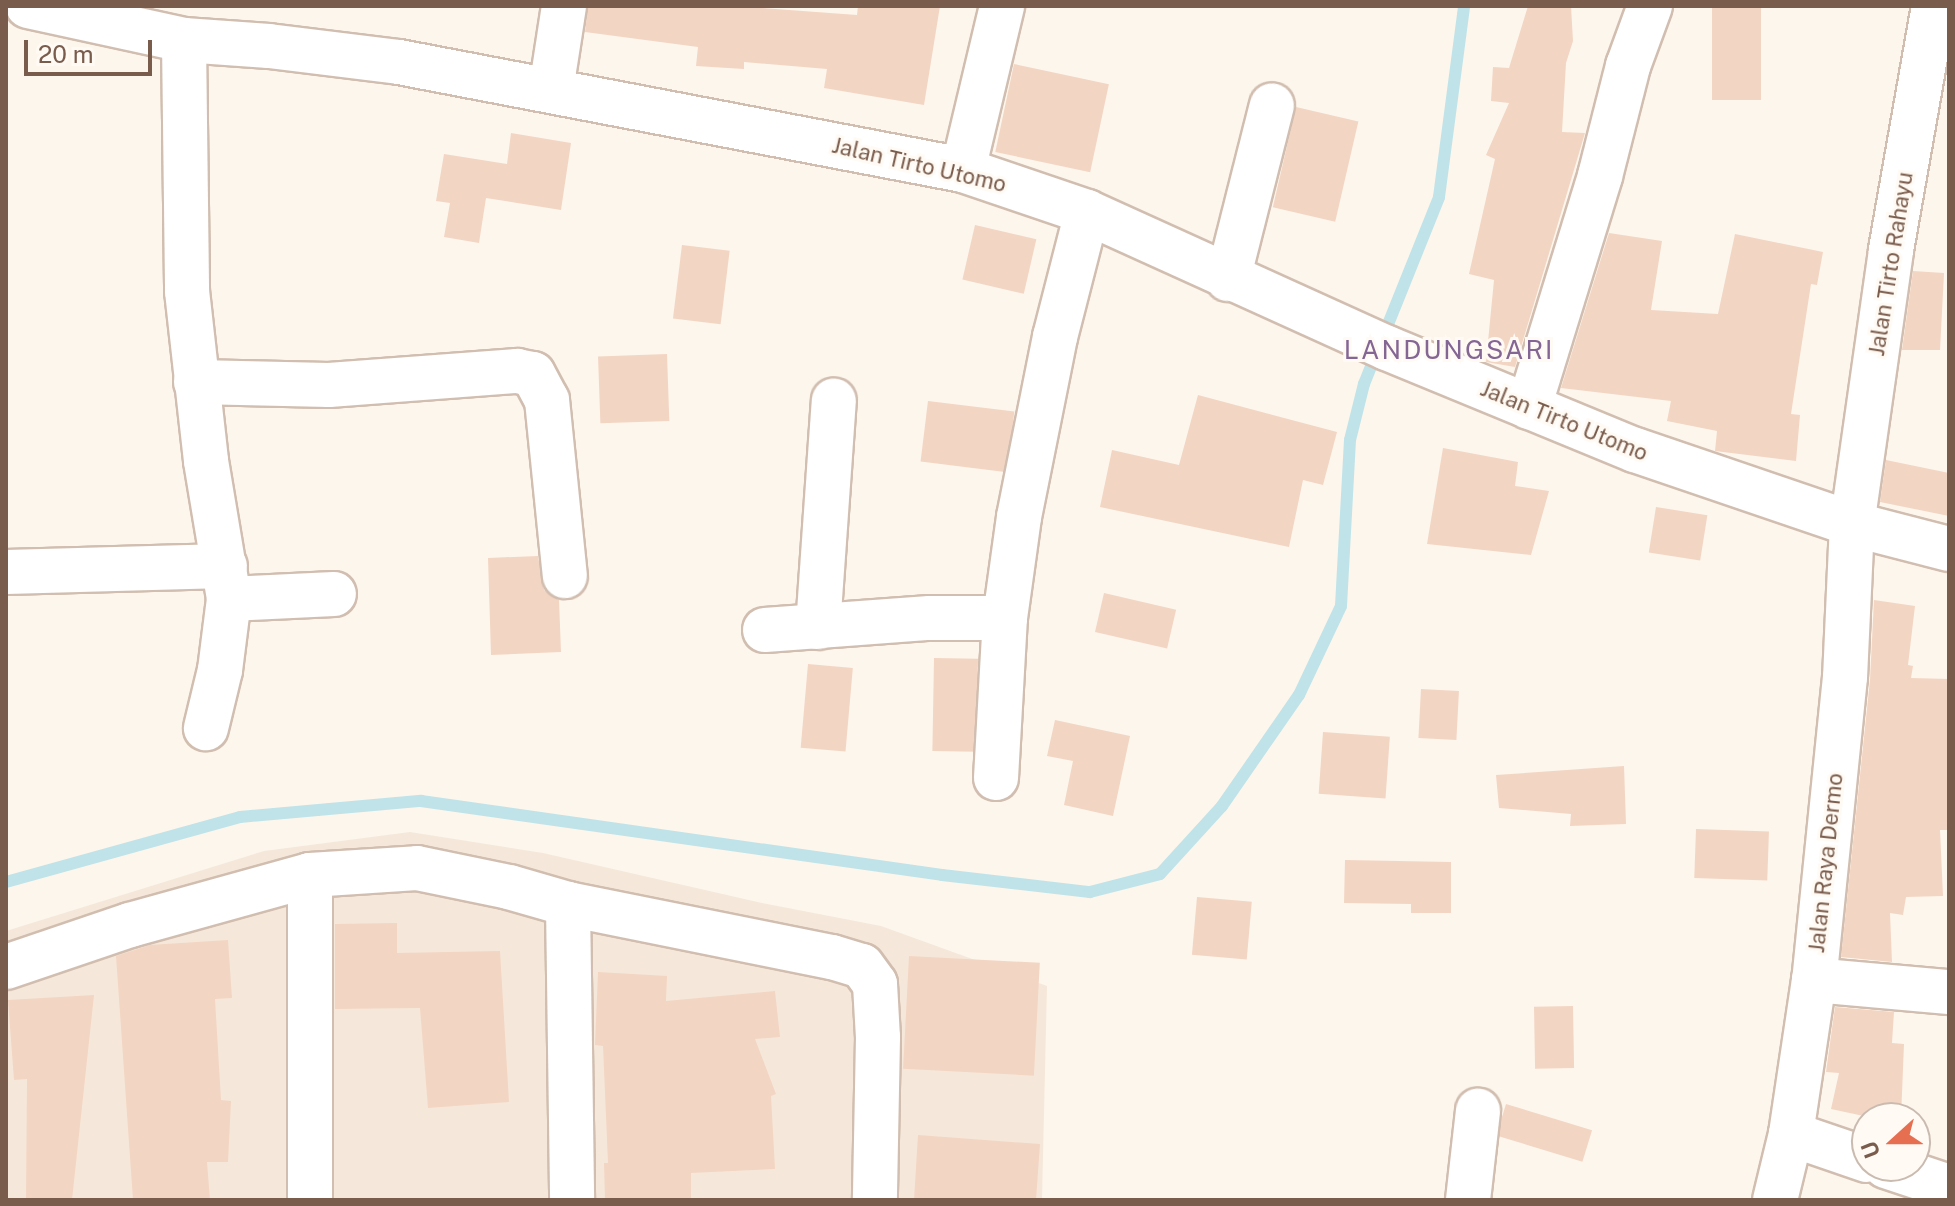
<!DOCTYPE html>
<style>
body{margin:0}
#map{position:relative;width:1955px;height:1206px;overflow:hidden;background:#fdf6ec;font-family:"Public Sans",sans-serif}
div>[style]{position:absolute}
.residential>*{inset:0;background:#f5e8da}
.stream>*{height:12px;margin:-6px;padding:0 6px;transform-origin:6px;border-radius:6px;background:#bfe3e8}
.building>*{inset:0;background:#f3d5c3;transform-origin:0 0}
.roads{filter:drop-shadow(2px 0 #d1beb0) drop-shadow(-2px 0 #d1beb0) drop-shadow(0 2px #d1beb0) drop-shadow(0 -2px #d1beb0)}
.street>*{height:44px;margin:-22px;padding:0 22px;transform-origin:22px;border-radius:22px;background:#fff}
.secondary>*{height:44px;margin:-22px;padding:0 22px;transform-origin:22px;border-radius:22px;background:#fff}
span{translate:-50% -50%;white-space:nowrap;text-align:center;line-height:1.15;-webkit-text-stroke:6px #fffaf3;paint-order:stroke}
.street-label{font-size:22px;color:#7a5c4d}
.quarter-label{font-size:26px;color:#846695;letter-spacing:2px}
.frame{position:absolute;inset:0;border:8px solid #7a5c4d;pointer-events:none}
.north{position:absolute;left:1851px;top:1102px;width:80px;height:80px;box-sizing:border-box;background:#fffaf3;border:2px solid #cabbb1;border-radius:50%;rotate:249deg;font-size:22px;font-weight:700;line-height:32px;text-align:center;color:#7a5c4d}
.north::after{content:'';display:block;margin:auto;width:28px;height:36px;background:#e76f51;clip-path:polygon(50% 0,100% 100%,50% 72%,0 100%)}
.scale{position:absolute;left:24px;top:40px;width:128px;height:36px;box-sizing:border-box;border:4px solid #7a5c4d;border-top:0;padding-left:10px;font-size:24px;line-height:28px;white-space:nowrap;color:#7a5c4d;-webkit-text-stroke:6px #fffaf3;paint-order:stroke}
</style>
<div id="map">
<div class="residential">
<div style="clip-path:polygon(410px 832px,543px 853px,762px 903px,881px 926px,1047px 986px,1042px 1200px,6px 1200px,6px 931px,264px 851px)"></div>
</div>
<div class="stream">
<div style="left:6px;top:882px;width:243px;rotate:-15.5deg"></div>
<div style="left:240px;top:817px;width:182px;rotate:-5.1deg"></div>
<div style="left:421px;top:801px;width:526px;rotate:8.08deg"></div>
<div style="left:942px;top:875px;width:149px;rotate:6.6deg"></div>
<div style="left:1090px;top:892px;width:72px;rotate:-14.4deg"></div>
<div style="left:1160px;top:874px;width:92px;rotate:-47.6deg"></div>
<div style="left:1222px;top:806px;width:135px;rotate:-55.3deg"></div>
<div style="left:1299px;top:695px;width:98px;rotate:-64.7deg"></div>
<div style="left:1341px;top:606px;width:166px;rotate:-86.9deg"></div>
<div style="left:1350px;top:440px;width:58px;rotate:-76deg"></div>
<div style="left:1364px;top:384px;width:201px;rotate:-68.1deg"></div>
<div style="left:1439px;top:197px;width:193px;rotate:-82.5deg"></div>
</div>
<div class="building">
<div style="clip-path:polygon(588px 6px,734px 6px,857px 15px,858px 6px,940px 6px,924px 105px,824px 88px,827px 69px,744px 62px,744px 69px,696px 66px,698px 47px,585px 32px)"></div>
<div style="clip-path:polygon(1528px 6px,1571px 6px,1573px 41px,1566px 63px,1562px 132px,1585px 133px,1515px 367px,1486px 362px,1494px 280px,1469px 274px,1495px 159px,1486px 155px,1509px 103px,1491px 101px,1493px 67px,1509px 68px)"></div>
<div style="left:1712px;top:6px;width:49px;height:94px"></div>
<div style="left:1014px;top:64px;width:97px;height:90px;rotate:12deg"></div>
<div style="left:1296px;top:107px;width:64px;height:103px;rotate:13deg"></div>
<div style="clip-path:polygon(511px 133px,571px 143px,561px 210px,486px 198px,479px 243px,444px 237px,450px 203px,436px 201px,444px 154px,507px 164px)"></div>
<div style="left:975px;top:225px;width:63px;height:56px;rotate:13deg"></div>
<div style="clip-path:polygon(1609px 233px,1662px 241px,1651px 310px,1718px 314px,1735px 234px,1823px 252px,1817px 285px,1811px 284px,1791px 414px,1800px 415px,1796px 461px,1715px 451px,1717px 431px,1667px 421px,1671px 401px,1561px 388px)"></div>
<div style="left:682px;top:245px;width:48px;height:74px;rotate:7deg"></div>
<div style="clip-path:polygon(1913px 271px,1944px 273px,1940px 350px,1902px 350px)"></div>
<div style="left:667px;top:354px;width:67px;height:69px;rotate:88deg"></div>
<div style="clip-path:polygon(1198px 395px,1337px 432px,1323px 485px,1303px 480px,1289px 547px,1100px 507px,1112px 450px,1179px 465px)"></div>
<div style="left:928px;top:401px;width:87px;height:61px;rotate:7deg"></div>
<div style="clip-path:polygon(1443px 448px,1518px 462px,1515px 486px,1549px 491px,1531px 555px,1427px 544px)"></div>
<div style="clip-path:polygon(1886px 460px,1949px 473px,1949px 516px,1880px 502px)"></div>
<div style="left:1656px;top:507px;width:52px;height:46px;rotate:9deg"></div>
<div style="clip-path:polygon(538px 556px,544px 590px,559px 600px,561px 652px,491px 655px,488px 558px)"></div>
<div style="left:1104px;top:593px;width:74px;height:40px;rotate:13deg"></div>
<div style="clip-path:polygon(1874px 600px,1915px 606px,1908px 665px,1913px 666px,1911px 678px,1949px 679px,1949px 830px,1940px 830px,1943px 896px,1906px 897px,1903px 915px,1890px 913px,1892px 962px,1841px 957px,1870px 680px)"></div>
<div style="left:934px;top:658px;width:44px;height:93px;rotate:1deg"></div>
<div style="left:808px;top:664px;width:45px;height:84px;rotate:5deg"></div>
<div style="left:1421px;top:689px;width:38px;height:49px;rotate:3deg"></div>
<div style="clip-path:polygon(1055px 720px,1130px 736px,1113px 816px,1064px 805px,1073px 761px,1047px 756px)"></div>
<div style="left:1323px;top:732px;width:67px;height:62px;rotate:4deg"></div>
<div style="clip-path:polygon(1624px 766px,1626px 824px,1570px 826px,1571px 814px,1499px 808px,1496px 775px)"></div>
<div style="left:1696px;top:829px;width:73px;height:49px;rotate:2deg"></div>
<div style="clip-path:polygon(1345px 860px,1451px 862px,1451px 913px,1411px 913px,1411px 904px,1344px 903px)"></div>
<div style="left:1197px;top:897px;width:55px;height:58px;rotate:5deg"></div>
<div style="clip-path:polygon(397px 923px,397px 953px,500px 951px,509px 1102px,428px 1108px,420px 1008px,335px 1009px,335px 924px)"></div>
<div style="clip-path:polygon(228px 940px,232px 998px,215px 999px,221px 1100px,231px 1101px,228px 1162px,207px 1162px,210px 1200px,133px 1200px,116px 956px,150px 945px)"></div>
<div style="left:909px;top:956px;width:131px;height:113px;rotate:3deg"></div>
<div style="clip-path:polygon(598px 972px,667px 976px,666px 1001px,775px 991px,780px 1037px,755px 1039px,776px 1094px,771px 1096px,775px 1169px,691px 1173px,691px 1200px,605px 1200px,604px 1163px,608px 1163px,603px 1046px,595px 1045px)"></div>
<div style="clip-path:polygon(94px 995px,72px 1200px,26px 1200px,27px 1079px,14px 1080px,8px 1000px)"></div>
<div style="left:1573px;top:1006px;width:62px;height:39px;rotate:89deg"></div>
<div style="clip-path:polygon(1835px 1007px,1894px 1012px,1892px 1043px,1904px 1044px,1901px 1118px,1873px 1118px,1831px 1109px,1839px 1073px,1826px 1072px)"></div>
<div style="left:1506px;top:1104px;width:90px;height:33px;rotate:17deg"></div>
<div style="clip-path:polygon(918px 1135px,1040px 1144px,1036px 1200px,914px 1200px)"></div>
</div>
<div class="roads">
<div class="street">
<div style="left:1934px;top:6px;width:249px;rotate:100deg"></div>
<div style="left:1891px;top:251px;width:276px;rotate:98.1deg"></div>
<div style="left:1852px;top:524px;width:100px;rotate:14.5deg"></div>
<div style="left:184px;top:40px;width:251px;rotate:89.3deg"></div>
<div style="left:187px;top:291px;width:171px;rotate:83.6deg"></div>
<div style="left:206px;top:461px;width:140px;rotate:80.5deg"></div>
<div style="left:229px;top:599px;width:72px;rotate:97.2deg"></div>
<div style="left:220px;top:670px;width:60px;rotate:103.6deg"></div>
<div style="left:551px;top:90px;width:85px;rotate:-81.2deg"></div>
<div style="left:963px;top:170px;width:169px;rotate:-76.6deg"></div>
<div style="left:1228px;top:279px;width:179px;rotate:-75.8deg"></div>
<div style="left:196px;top:382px;width:133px;rotate:1.3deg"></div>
<div style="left:329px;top:385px;width:189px;rotate:-4.3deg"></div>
<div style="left:517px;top:371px;width:16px;rotate:11deg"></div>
<div style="left:533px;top:374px;width:30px;rotate:62deg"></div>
<div style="left:547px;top:400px;width:177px;rotate:84.2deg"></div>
<div style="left:1529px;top:407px;width:242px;rotate:-72.9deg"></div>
<div style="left:1600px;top:176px;width:114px;rotate:-75.7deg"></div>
<div style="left:1628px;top:66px;width:64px;rotate:-69.9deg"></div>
<div style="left:6px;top:572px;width:219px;rotate:-1.6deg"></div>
<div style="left:229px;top:599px;width:105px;rotate:-2.7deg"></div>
<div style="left:818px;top:627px;width:227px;rotate:-86deg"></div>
<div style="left:765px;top:630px;width:165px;rotate:-4.2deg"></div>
<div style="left:930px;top:618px;width:75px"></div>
<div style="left:996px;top:778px;width:160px;rotate:-86.8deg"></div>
<div style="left:1005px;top:618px;width:102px;rotate:-82.1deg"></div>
<div style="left:1019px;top:517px;width:184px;rotate:-78.7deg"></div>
<div style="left:1055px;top:337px;width:129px;rotate:-75.6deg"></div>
<div style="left:310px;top:875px;width:325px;rotate:90deg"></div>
<div style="left:568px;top:904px;width:296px;rotate:89.2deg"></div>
<div style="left:6px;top:967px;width:131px;rotate:-18.7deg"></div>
<div style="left:130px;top:925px;width:187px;rotate:-15.5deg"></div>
<div style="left:310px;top:875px;width:107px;rotate:-3.7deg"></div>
<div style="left:417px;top:868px;width:94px;rotate:11.7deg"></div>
<div style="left:509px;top:887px;width:61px;rotate:16.1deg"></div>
<div style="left:568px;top:904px;width:269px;rotate:11.4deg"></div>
<div style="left:832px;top:957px;width:31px;rotate:17deg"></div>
<div style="left:862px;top:966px;width:22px;rotate:54deg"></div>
<div style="left:875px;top:984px;width:53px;rotate:86.8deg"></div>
<div style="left:878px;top:1037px;width:163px;rotate:91.1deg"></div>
<div style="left:1814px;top:980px;width:136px;rotate:5.1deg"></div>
<div style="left:1791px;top:1134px;width:80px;rotate:18.9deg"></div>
<div style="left:1886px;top:1166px;width:66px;rotate:18.4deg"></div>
<div style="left:1468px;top:1200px;width:90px;rotate:-83.6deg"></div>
</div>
<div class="secondary">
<div style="left:28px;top:6px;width:160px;rotate:12.3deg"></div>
<div style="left:184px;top:40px;width:85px;rotate:4deg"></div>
<div style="left:269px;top:46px;width:131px;rotate:7deg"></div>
<div style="left:399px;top:62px;width:574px;rotate:10.84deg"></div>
<div style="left:963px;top:170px;width:131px;rotate:18.7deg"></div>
<div style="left:1087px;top:212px;width:329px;rotate:24.4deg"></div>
<div style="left:1387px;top:348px;width:268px;rotate:22.4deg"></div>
<div style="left:1635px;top:450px;width:229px;rotate:18.8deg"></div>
<div style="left:1852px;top:524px;width:153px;rotate:92.6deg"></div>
<div style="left:1845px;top:677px;width:305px;rotate:95.8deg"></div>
<div style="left:1814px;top:980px;width:156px;rotate:98.5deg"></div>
<div style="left:1791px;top:1134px;width:68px;rotate:103.6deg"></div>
</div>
</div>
<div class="street-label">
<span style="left:919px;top:165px;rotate:13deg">Jalan Tirto Utomo</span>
<span style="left:1891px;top:264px;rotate:-81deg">Jalan Tirto Rahayu</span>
<span style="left:1564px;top:421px;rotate:22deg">Jalan Tirto Utomo</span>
<span style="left:1826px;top:863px;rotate:-84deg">Jalan Raya Dermo</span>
</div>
<div class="quarter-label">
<span style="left:1449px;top:350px">LANDUNGSARI</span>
</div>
<div class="frame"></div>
<div class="north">U</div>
<div class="scale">20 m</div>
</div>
